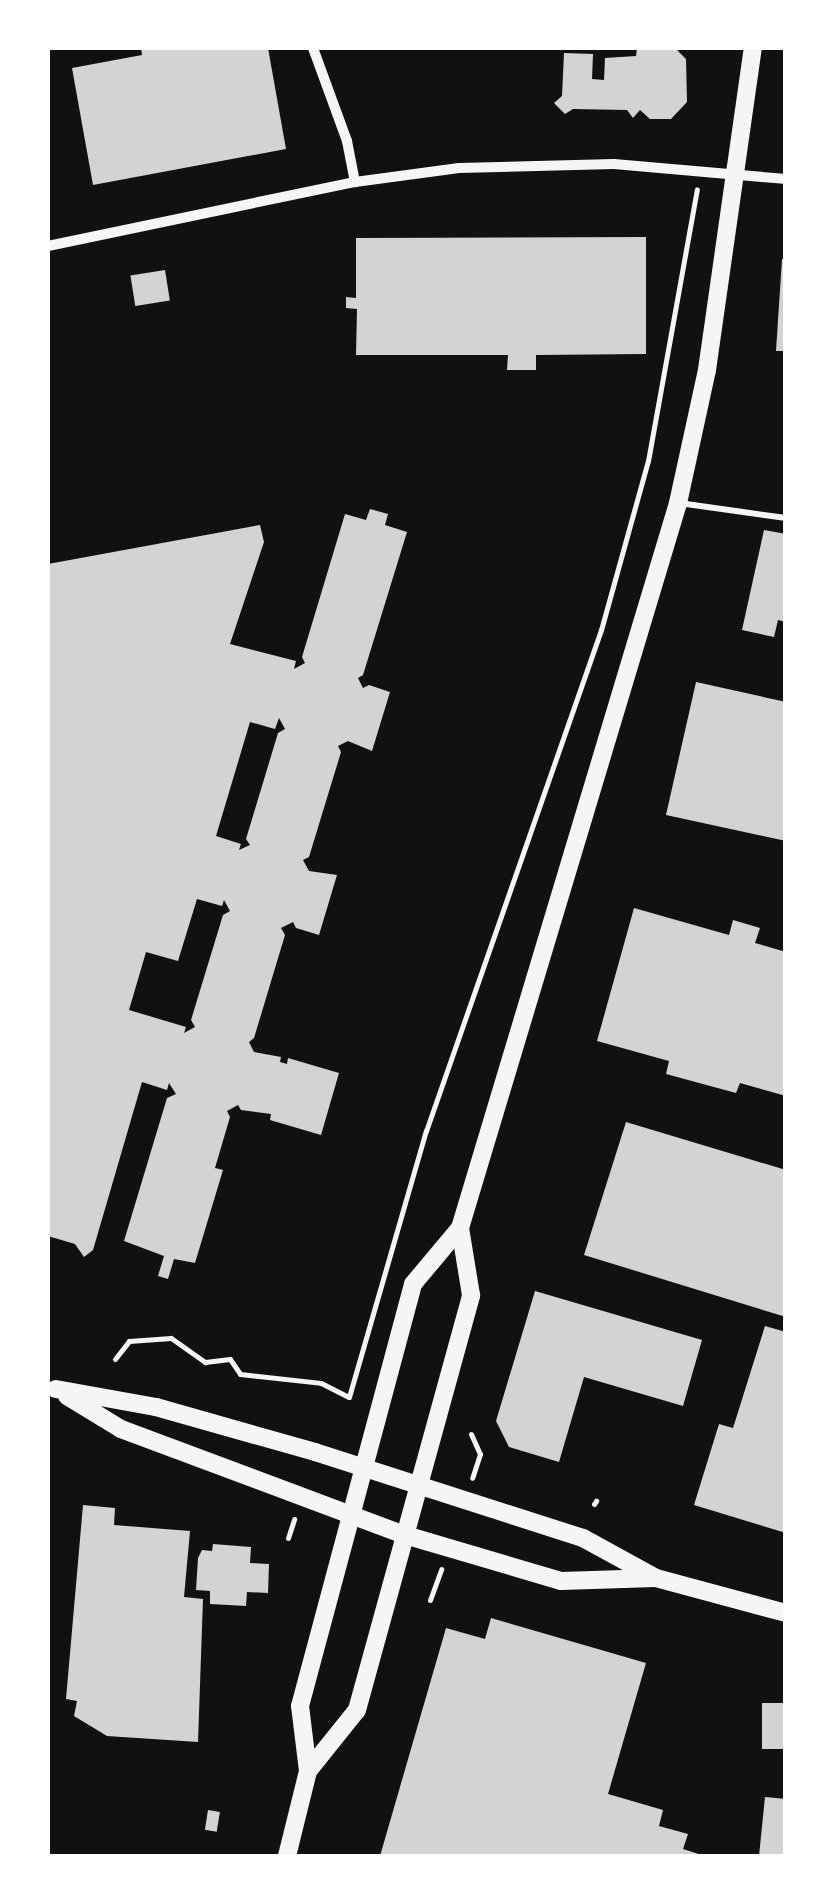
<!DOCTYPE html>
<style>
body{margin:0}
#map{position:relative;width:833px;height:1904px;overflow:hidden;background:#111;font-family:"Golos Text",sans-serif}
div>[style]{position:absolute}
.building>*{inset:0;background:#d3d3d3;transform-origin:0 0}
.path>*{height:5px;margin:-2.5px;padding:0 2.5px;transform-origin:2.5px;border-radius:2.5px;background:#f5f5f5}
.service>*{height:6px;margin:-3px;padding:0 3px;transform-origin:3px;border-radius:3px;background:#f5f5f5}
.minor>*{height:10px;margin:-5px;padding:0 5px;transform-origin:5px;border-radius:5px;background:#f5f5f5}
.secondary>*{height:18px;margin:-9px;padding:0 9px;transform-origin:9px;border-radius:9px;background:#f5f5f5}
span{translate:-50% -50%;white-space:nowrap;text-align:center;line-height:1.15;-webkit-text-stroke:9px #fff;paint-order:stroke}
.frame{position:absolute;inset:0;border:50px solid #fff;pointer-events:none}
</style>
<div id="map">
<div class="building">
<div style="clip-path:polygon(141px 48px,268px 48px,286px 149px,93px 185px,72px 68px,142px 55px)"></div>
<div style="clip-path:polygon(637px 48px,675px 48px,686px 59px,687px 102px,671px 119px,650px 119px,640px 110px,633px 118px,627px 110px,573px 109px,565px 114px,554px 103px,562px 96px,564px 53px,593px 54px,592px 79px,604px 80px,605px 58px,636px 56px)"></div>
<div style="clip-path:polygon(646px 237px,646px 354px,536px 355px,536px 370px,507px 370px,508px 355px,356px 355px,357px 309px,346px 308px,346px 297px,356px 298px,356px 238px)"></div>
<div style="clip-path:polygon(782px 259px,786px 259px,786px 351px,776px 351px)"></div>
<div style="left:165px;top:270px;width:31px;height:35px;rotate:81deg"></div>
<div style="clip-path:polygon(evenodd,370px 509px,388px 514px,385px 525px,407px 532px,363px 675px,358px 678px,363px 688px,369px 685px,390px 692px,372px 751px,348px 741px,338px 746px,341px 752px,309px 857px,303px 860px,309px 871px,337px 875px,319px 935px,296px 928px,293px 922px,281px 928px,285px 935px,254px 1038px,249px 1042px,254px 1052px,281px 1057px,280px 1062px,287px 1064px,288px 1058px,339px 1073px,321px 1135px,270px 1120px,271px 1114px,241px 1110px,238px 1105px,227px 1111px,230px 1117px,215px 1168px,223px 1170px,195px 1263px,174px 1259px,168px 1279px,158px 1276px,164px 1256px,124px 1241px,167px 1098px,176px 1094px,169px 1083px,167px 1090px,142px 1082px,93px 1250px,84px 1257px,75px 1244px,48px 1236px,48px 564px,260px 525px,264px 542px,230px 644px,296px 661px,294px 669px,305px 663px,302px 657px,345px 514px,366px 520px,370px 509px,279px 718px,285px 729px,278px 733px,246px 839px,250px 845px,239px 850px,241px 844px,216px 836px,250px 722px,275px 729px,279px 718px,370px 509px,197px 899px,222px 906px,224px 900px,230px 911px,223px 915px,191px 1020px,195px 1027px,184px 1033px,186px 1027px,129px 1010px,146px 952px,178px 961px,197px 899px)"></div>
<div style="clip-path:polygon(764px 530px,786px 534px,786px 622px,778px 620px,774px 637px,742px 630px)"></div>
<div style="clip-path:polygon(696px 682px,786px 702px,786px 841px,666px 815px)"></div>
<div style="clip-path:polygon(634px 908px,729px 935px,733px 920px,760px 928px,755px 943px,786px 952px,786px 1096px,740px 1083px,736px 1093px,666px 1074px,669px 1061px,597px 1041px)"></div>
<div style="clip-path:polygon(626px 1122px,786px 1170px,786px 1317px,584px 1255px)"></div>
<div style="clip-path:polygon(535px 1291px,702px 1340px,683px 1406px,584px 1377px,559px 1462px,509px 1447px,496px 1421px)"></div>
<div style="clip-path:polygon(765px 1326px,786px 1332px,786px 1533px,694px 1505px,719px 1424px,733px 1428px)"></div>
<div style="clip-path:polygon(83px 1505px,115px 1508px,114px 1525px,190px 1531px,184px 1597px,203px 1599px,198px 1742px,107px 1736px,74px 1716px,77px 1701px,66px 1699px)"></div>
<div style="clip-path:polygon(213px 1544px,251px 1547px,250px 1563px,269px 1564px,268px 1593px,247px 1592px,246px 1606px,210px 1604px,210px 1591px,196px 1590px,198px 1558px,202px 1550px,212px 1551px)"></div>
<div style="clip-path:polygon(491px 1618px,646px 1663px,608px 1794px,663px 1810px,659px 1826px,688px 1834px,683px 1849px,705px 1856px,380px 1856px,446px 1628px,485px 1639px)"></div>
<div style="left:762px;top:1703px;width:24px;height:46px"></div>
<div style="clip-path:polygon(765px 1797px,786px 1799px,786px 1856px,759px 1856px)"></div>
<div style="left:208px;top:1810px;width:12px;height:20px;rotate:9deg"></div>
</div>
<div class="path">
<div style="left:115px;top:1359px;width:23px;rotate:-52deg"></div>
<div style="left:129px;top:1341px;width:42px;rotate:-4.1deg"></div>
<div style="left:171px;top:1338px;width:42px;rotate:35.2deg"></div>
<div style="left:205px;top:1362px;width:25px;rotate:-7deg"></div>
<div style="left:230px;top:1359px;width:18px;rotate:56deg"></div>
<div style="left:240px;top:1374px;width:81px;rotate:6.3deg"></div>
<div style="left:321px;top:1383px;width:31px;rotate:27deg"></div>
<div style="left:349px;top:1397px;width:277px;rotate:-73.9deg"></div>
<div style="left:426px;top:1131px;width:531px;rotate:-70.75deg"></div>
<div style="left:601px;top:630px;width:175px;rotate:-74.5deg"></div>
<div style="left:648px;top:461px;width:276px;rotate:-79.8deg"></div>
<div style="left:471px;top:1434px;width:22px;rotate:66deg"></div>
<div style="left:480px;top:1454px;width:25px;rotate:108deg"></div>
<div style="left:594px;top:1504px;width:4px;rotate:-56deg"></div>
<div style="left:288px;top:1538px;width:20px;rotate:-72deg"></div>
<div style="left:430px;top:1600px;width:33px;rotate:-70deg"></div>
</div>
<div class="service">
<div style="left:679px;top:503px;width:108px;rotate:8deg"></div>
</div>
<div class="minor">
<div style="left:313px;top:48px;width:99px;rotate:69.9deg"></div>
<div style="left:347px;top:141px;width:42px;rotate:79deg"></div>
<div style="left:48px;top:246px;width:314px;rotate:-11.8deg"></div>
<div style="left:355px;top:182px;width:105px;rotate:-7.7deg"></div>
<div style="left:459px;top:168px;width:155px;rotate:-1.5deg"></div>
<div style="left:614px;top:164px;width:173px;rotate:5deg"></div>
</div>
<div class="secondary">
<div style="left:56px;top:1389px;width:102px;rotate:10.2deg"></div>
<div style="left:156px;top:1407px;width:165px;rotate:15.8deg"></div>
<div style="left:315px;top:1452px;width:281px;rotate:17.8deg"></div>
<div style="left:583px;top:1538px;width:83px;rotate:28.7deg"></div>
<div style="left:656px;top:1578px;width:135px;rotate:15.1deg"></div>
<div style="left:67px;top:1396px;width:63px;rotate:31.4deg"></div>
<div style="left:121px;top:1429px;width:303px;rotate:20.5deg"></div>
<div style="left:405px;top:1535px;width:163px;rotate:16.4deg"></div>
<div style="left:561px;top:1581px;width:94px;rotate:-1.8deg"></div>
<div style="left:308px;top:1771px;width:78px;rotate:-51.2deg"></div>
<div style="left:357px;top:1710px;width:430px;rotate:-74.6deg"></div>
<div style="left:471px;top:1295px;width:68px;rotate:-99.3deg"></div>
<div style="left:287px;top:1856px;width:88px;rotate:-76.1deg"></div>
<div style="left:308px;top:1771px;width:65px;rotate:-97deg"></div>
<div style="left:300px;top:1706px;width:437px;rotate:-75deg"></div>
<div style="left:413px;top:1284px;width:73px;rotate:-50deg"></div>
<div style="left:460px;top:1228px;width:757px;rotate:-73.26deg"></div>
<div style="left:678px;top:503px;width:136px;rotate:-77.7deg"></div>
<div style="left:707px;top:370px;width:325px;rotate:-81.9deg"></div>
</div>
<div class="frame"></div>
</div>
